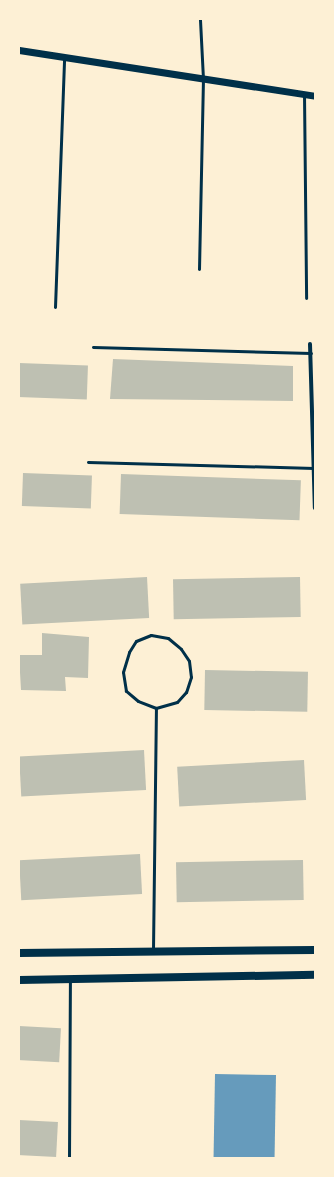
<!DOCTYPE html>
<style>
body{margin:0}
#map{position:relative;width:334px;height:1177px;overflow:hidden;background:#fdf0d5;font-family:"Archivo Narrow",sans-serif}
div>[style]{position:absolute}
.water>*{inset:0;background:#669bbc;transform-origin:0 0}
.building>*{inset:0;background:#bec0b2;transform-origin:0 0}
.service>*{height:3px;margin:-1.5px;padding:0 1.5px;transform-origin:1.5px;border-radius:1.5px;background:#003049}
.minor>*{height:4px;margin:-2px;padding:0 2px;transform-origin:2px;border-radius:2px;background:#003049}
.tertiary>*{height:7px;margin:-3.5px;padding:0 3.5px;transform-origin:3.5px;border-radius:3.5px;background:#003049}
.secondary>*{height:8px;margin:-4px;padding:0 4px;transform-origin:4px;border-radius:4px;background:#003049}
span{translate:-50% -50%;white-space:nowrap;text-align:center;line-height:1.15;-webkit-text-stroke:3.5px #fdf0d5;paint-order:stroke}
.frame{position:absolute;inset:0;border:20px solid #fdf0d5;pointer-events:none}
</style>
<div id="map">
<div class="water">
<div style="left:215px;top:1074px;width:61px;height:84px;rotate:1deg"></div>
</div>
<div class="building">
<div style="clip-path:polygon(113px 359px,293px 366px,293px 401px,110px 399px)"></div>
<div style="left:19px;top:363px;width:69px;height:34px;rotate:2deg"></div>
<div style="left:23px;top:473px;width:69px;height:33px;rotate:2deg"></div>
<div style="left:121px;top:474px;width:180px;height:40px;rotate:2deg"></div>
<div style="left:147px;top:577px;width:41px;height:127px;rotate:87deg"></div>
<div style="left:300px;top:577px;width:40px;height:127px;rotate:89deg"></div>
<div style="clip-path:polygon(42px 633px,89px 637px,88px 678px,65px 677px,66px 691px,21px 690px,19px 655px,42px 655px)"></div>
<div style="left:205px;top:670px;width:103px;height:40px;rotate:1deg"></div>
<div style="left:144px;top:750px;width:40px;height:125px;rotate:87deg"></div>
<div style="left:304px;top:760px;width:40px;height:127px;rotate:87deg"></div>
<div style="left:140px;top:854px;width:40px;height:121px;rotate:87deg"></div>
<div style="left:303px;top:860px;width:40px;height:127px;rotate:89deg"></div>
<div style="left:19px;top:1026px;width:42px;height:34px;rotate:3deg"></div>
<div style="left:19px;top:1120px;width:39px;height:35px;rotate:3deg"></div>
</div>
<div class="service">
<div style="left:304px;top:94px;width:204px;rotate:89.4deg"></div>
<div style="left:199px;top:269px;width:190px;rotate:-88.8deg"></div>
<div style="left:203px;top:79px;width:60px;rotate:-92.9deg"></div>
<div style="left:55px;top:307px;width:250px;rotate:-87.9deg"></div>
<div style="left:93px;top:347px;width:218px;rotate:1.6deg"></div>
<div style="left:88px;top:462px;width:226px;rotate:1.5deg"></div>
<div style="left:151px;top:635px;width:17px;rotate:10deg"></div>
<div style="left:168px;top:638px;width:17px;rotate:40deg"></div>
<div style="left:181px;top:649px;width:14px;rotate:56deg"></div>
<div style="left:189px;top:661px;width:16px;rotate:83deg"></div>
<div style="left:191px;top:677px;width:16px;rotate:108deg"></div>
<div style="left:186px;top:692px;width:13px;rotate:132deg"></div>
<div style="left:177px;top:702px;width:22px;rotate:164deg"></div>
<div style="left:156px;top:708px;width:19px;rotate:-159deg"></div>
<div style="left:138px;top:701px;width:16px;rotate:-140deg"></div>
<div style="left:126px;top:691px;width:19px;rotate:-99deg"></div>
<div style="left:123px;top:672px;width:21px;rotate:-73deg"></div>
<div style="left:129px;top:652px;width:13px;rotate:-58deg"></div>
<div style="left:136px;top:641px;width:16px;rotate:-22deg"></div>
<div style="left:153px;top:950px;width:242px;rotate:-89.3deg"></div>
<div style="left:69px;top:1158px;width:178px;rotate:-89.7deg"></div>
</div>
<div class="minor">
<div style="left:310px;top:344px;width:164px;rotate:88.3deg"></div>
</div>
<div class="tertiary">
<div style="left:19px;top:50px;width:300px;rotate:8.8deg"></div>
</div>
<div class="secondary">
<div style="left:19px;top:953px;width:296px;rotate:-0.6deg"></div>
<div style="left:19px;top:980px;width:296px;rotate:-1deg"></div>
</div>
<div class="frame"></div>
</div>
